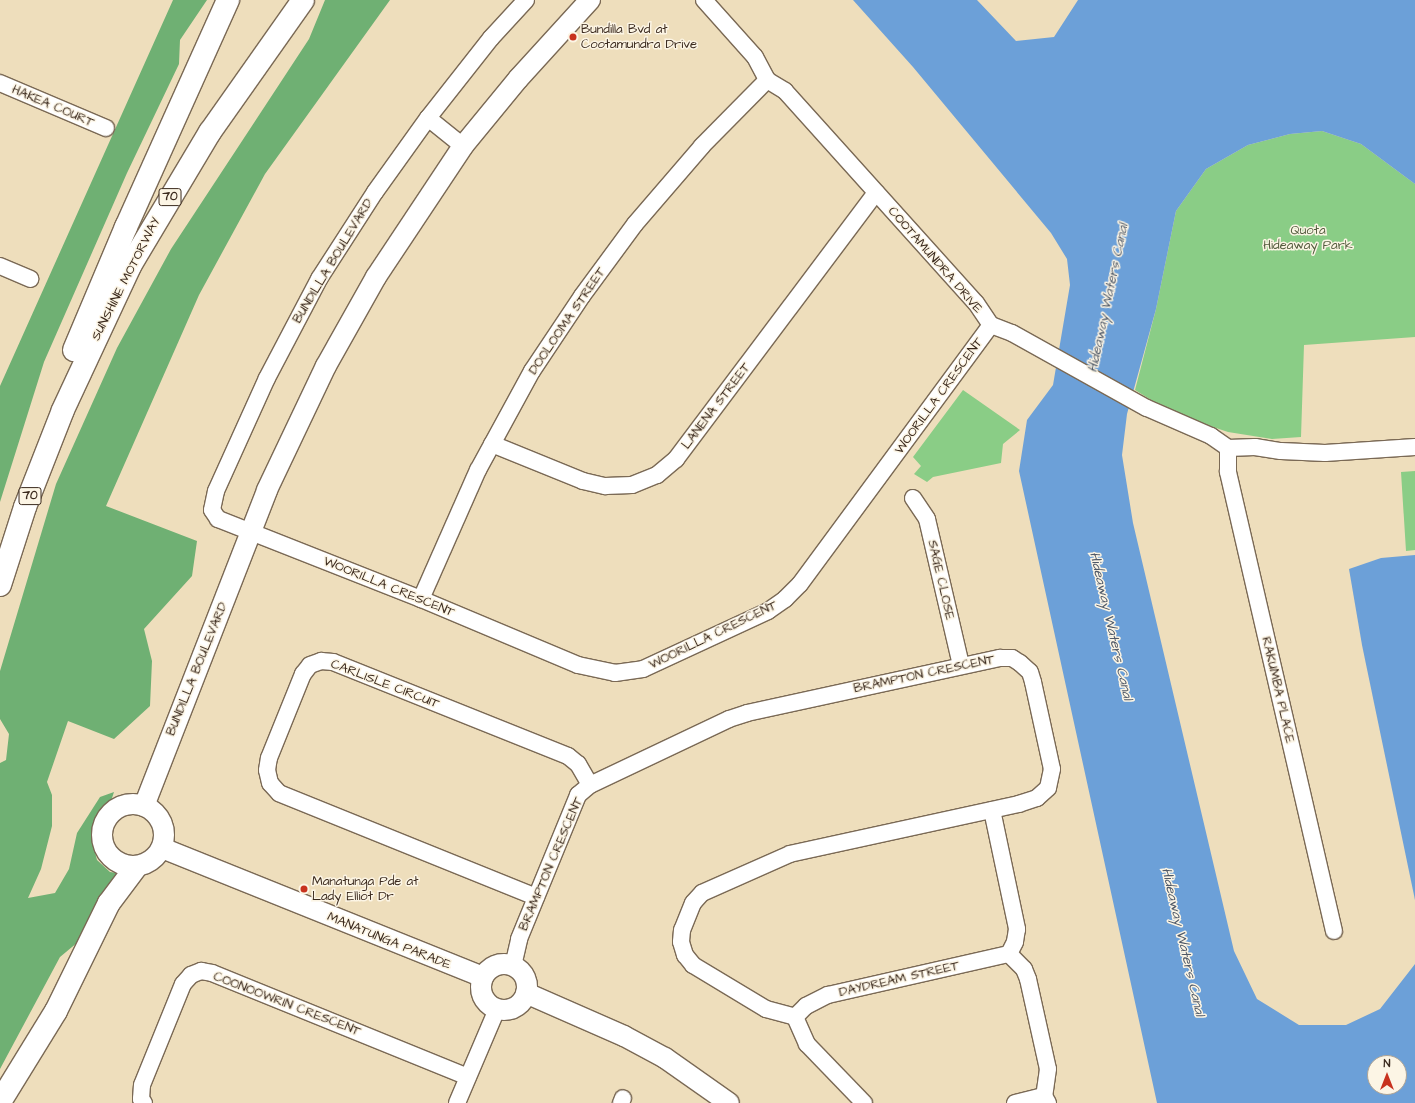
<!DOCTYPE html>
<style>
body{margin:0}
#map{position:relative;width:1415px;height:1103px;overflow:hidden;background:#eedebc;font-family:"Architects Daughter",sans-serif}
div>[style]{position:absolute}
.green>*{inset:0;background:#8acd86}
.forest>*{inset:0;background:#6fb073}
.water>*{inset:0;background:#6ca0d8}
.roads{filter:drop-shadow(1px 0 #7a6955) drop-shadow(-1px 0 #7a6955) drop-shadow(0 1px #7a6955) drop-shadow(0 -1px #7a6955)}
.minor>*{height:16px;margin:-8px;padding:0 8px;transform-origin:8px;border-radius:8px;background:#fff}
.tertiary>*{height:20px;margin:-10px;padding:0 10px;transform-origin:10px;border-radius:10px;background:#fff}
.tertiary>.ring{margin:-10px;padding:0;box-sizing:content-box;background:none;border:20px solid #fff;border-radius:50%}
.motorway>*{height:22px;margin:-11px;padding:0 11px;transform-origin:11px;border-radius:11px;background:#fff}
.dots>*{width:11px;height:11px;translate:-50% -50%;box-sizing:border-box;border:2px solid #fcf5e5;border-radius:50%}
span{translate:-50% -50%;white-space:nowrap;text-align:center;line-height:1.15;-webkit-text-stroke:3px #fcf5e5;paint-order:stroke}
.shield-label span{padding:1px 3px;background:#fcf5e5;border:1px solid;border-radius:3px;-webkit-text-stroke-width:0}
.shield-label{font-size:12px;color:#3b2a1e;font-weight:700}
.poi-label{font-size:13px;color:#3b2a1e}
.left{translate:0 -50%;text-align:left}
.street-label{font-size:13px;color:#3b2a1e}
.park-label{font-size:13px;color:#535b3d}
.water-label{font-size:14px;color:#4f5968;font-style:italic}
.north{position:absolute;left:1367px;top:1055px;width:40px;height:40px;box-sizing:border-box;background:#fcf5e5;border:1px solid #afa495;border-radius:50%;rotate:0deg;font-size:11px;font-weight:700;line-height:16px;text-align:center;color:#3b2a1e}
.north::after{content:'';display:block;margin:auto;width:14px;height:18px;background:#c8321e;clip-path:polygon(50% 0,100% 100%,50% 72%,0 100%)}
</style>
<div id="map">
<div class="green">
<div style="clip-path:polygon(1322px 131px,1361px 144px,1415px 184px,1415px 337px,1304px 345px,1301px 437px,1272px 439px,1228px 432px,1192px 420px,1156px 403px,1135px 390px,1156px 309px,1176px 211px,1206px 169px,1248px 145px,1290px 134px)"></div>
<div style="clip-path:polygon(963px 390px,1020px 430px,1003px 444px,1001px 463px,933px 477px,927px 482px,914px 474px,921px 466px,913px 457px)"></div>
<div style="clip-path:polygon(1415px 471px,1415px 550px,1406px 551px,1401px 472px)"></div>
</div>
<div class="forest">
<div style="clip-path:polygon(173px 0,207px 0,180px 40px,179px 64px,127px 173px,44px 362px,0 502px,0 386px)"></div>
<div style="clip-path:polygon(325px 0,390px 0,265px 174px,199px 295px,106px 506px,197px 541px,192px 576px,144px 629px,152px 661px,150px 706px,114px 739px,68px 721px,47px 782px,52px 795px,52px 826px,41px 869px,28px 898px,55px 893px,69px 869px,77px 833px,100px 797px,114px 792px,111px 801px,97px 817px,91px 836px,97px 860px,110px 872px,125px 874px,84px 937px,60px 957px,0 1069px,0 763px,6px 760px,9px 734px,0 719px,0 671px,56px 484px,117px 348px,171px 249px,309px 39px)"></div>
</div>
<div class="water">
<div style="clip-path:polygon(evenodd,853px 0,977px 0,1016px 41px,1054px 37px,1078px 0,1415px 0,1415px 184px,1361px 144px,1322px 131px,1290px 134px,1248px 145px,1206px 169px,1176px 211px,1156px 309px,1127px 414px,1122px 455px,1133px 523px,1234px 951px,1257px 999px,1299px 1025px,1346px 1025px,1380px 1009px,1415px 964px,1415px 1103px,1157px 1103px,1019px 471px,1027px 420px,1053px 385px,1070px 285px,1067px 259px,1051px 233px,913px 67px,853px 0,1375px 1063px,1399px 1063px,1399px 1087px,1375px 1087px,1375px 1063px)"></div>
<div style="clip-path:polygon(1415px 555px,1415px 900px,1362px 645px,1349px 569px,1381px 558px)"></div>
</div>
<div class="roads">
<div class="minor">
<div style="left:526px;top:0;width:52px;rotate:132.6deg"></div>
<div style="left:491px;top:38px;width:102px;rotate:128.2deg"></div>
<div style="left:428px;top:118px;width:91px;rotate:125.6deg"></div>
<div style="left:375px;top:192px;width:103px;rotate:122.8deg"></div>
<div style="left:319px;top:279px;width:112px;rotate:117.7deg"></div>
<div style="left:267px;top:378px;width:124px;rotate:114.3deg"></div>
<div style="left:216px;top:491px;width:19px;rotate:102deg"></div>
<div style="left:212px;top:510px;width:11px;rotate:56deg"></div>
<div style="left:218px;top:519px;width:218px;rotate:21.5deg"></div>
<div style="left:421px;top:599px;width:170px;rotate:22.8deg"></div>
<div style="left:578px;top:665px;width:38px;rotate:12deg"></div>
<div style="left:615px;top:673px;width:28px;rotate:-8deg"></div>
<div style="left:643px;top:669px;width:138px;rotate:-24.9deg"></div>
<div style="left:768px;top:611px;width:21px;rotate:-35deg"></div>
<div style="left:785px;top:599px;width:21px;rotate:-45deg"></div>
<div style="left:800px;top:584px;width:322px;rotate:-53.6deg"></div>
<div style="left:704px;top:0;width:76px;rotate:48.2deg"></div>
<div style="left:755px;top:57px;width:26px;rotate:62deg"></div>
<div style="left:767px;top:80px;width:21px;rotate:31deg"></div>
<div style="left:785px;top:91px;width:285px;rotate:48deg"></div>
<div style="left:976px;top:303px;width:27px;rotate:56deg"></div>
<div style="left:991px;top:325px;width:22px;rotate:21deg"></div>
<div style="left:1012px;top:333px;width:154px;rotate:29.1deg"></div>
<div style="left:1147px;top:408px;width:70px;rotate:23.6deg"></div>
<div style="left:1211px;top:436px;width:21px;rotate:35deg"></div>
<div style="left:1228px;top:448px;width:27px;rotate:-2deg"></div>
<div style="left:1255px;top:447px;width:26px;rotate:9deg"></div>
<div style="left:1281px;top:451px;width:44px;rotate:2.6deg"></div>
<div style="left:1325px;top:453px;width:90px;rotate:-3.8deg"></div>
<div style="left:0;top:83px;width:115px;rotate:23deg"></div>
<div style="left:428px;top:118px;width:45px;rotate:38.7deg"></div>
<div style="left:0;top:266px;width:33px;rotate:23deg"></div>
<div style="left:492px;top:444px;width:98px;rotate:22.1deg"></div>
<div style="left:583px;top:481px;width:23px;rotate:13deg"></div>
<div style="left:605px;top:486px;width:27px;rotate:-2deg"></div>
<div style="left:632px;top:485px;width:27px;rotate:-22deg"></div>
<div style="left:657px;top:475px;width:25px;rotate:-40deg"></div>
<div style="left:676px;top:459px;width:333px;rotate:-53.1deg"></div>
<div style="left:1228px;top:448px;width:24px;rotate:90deg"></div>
<div style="left:1228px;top:472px;width:471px;rotate:77deg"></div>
<div style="left:913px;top:498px;width:25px;rotate:56deg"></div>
<div style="left:927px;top:519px;width:150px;rotate:76.9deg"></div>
<div style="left:421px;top:599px;width:141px;rotate:-66.2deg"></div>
<div style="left:478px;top:470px;width:113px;rotate:-61.4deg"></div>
<div style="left:532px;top:371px;width:90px;rotate:-56.3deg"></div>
<div style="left:582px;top:296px;width:89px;rotate:-53.6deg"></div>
<div style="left:635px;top:224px;width:103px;rotate:-49.3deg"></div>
<div style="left:702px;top:146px;width:93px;rotate:-45.4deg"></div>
<div style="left:992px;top:810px;width:122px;rotate:78.1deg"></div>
<div style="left:1017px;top:929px;width:13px;rotate:99deg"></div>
<div style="left:1015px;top:942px;width:13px;rotate:117deg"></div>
<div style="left:1009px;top:954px;width:21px;rotate:45deg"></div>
<div style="left:1024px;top:969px;width:11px;rotate:68deg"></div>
<div style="left:1028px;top:979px;width:92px;rotate:77.5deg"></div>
<div style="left:1048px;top:1069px;width:27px;rotate:98deg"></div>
<div style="left:1044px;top:1096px;width:8px;rotate:60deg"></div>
<div style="left:536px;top:897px;width:277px;rotate:-158deg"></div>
<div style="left:279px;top:793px;width:13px;rotate:-132deg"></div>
<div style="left:270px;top:783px;width:13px;rotate:-103deg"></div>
<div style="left:267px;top:770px;width:12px;rotate:-81deg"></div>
<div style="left:269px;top:758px;width:91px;rotate:-68deg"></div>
<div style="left:303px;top:674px;width:11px;rotate:-52deg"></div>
<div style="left:310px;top:665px;width:12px;rotate:-20deg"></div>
<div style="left:321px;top:661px;width:12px;rotate:5deg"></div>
<div style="left:333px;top:662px;width:253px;rotate:21.8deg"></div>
<div style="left:568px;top:756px;width:13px;rotate:39deg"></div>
<div style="left:578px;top:764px;width:24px;rotate:60deg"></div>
<div style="left:513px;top:966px;width:28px;rotate:-77deg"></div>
<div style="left:519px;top:939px;width:156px;rotate:-67.7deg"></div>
<div style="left:578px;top:795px;width:16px;rotate:-40deg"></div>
<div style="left:590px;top:785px;width:154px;rotate:-25.4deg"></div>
<div style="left:729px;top:719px;width:19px;rotate:-18deg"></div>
<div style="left:747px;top:713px;width:259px;rotate:-12.3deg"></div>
<div style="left:1000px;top:658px;width:12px"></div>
<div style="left:1012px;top:658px;width:9px;rotate:32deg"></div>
<div style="left:1020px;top:663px;width:13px;rotate:42deg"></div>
<div style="left:1030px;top:672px;width:10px;rotate:73deg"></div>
<div style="left:1033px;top:682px;width:89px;rotate:77.7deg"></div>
<div style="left:1052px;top:769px;width:19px;rotate:102deg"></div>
<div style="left:1048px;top:788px;width:15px;rotate:138deg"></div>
<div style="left:1037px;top:798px;width:19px;rotate:162deg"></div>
<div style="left:1019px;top:804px;width:234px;rotate:167.7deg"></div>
<div style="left:790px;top:854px;width:96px;rotate:156.1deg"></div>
<div style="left:702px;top:893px;width:13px;rotate:132deg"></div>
<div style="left:693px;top:903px;width:29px;rotate:112deg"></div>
<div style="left:682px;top:930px;width:12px;rotate:95deg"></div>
<div style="left:681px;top:942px;width:14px;rotate:73deg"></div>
<div style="left:685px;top:955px;width:13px;rotate:51deg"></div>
<div style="left:693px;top:965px;width:85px;rotate:31.1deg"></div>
<div style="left:766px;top:1009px;width:30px;rotate:15deg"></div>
<div style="left:795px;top:1017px;width:16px;rotate:-45deg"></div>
<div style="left:806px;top:1006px;width:25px;rotate:-27deg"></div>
<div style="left:828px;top:995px;width:186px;rotate:-12.8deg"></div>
<div style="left:795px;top:1017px;width:30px;rotate:66deg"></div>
<div style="left:807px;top:1044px;width:82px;rotate:46deg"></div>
<div style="left:144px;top:1103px;width:5px;rotate:-127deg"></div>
<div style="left:141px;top:1099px;width:14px;rotate:-86deg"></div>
<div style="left:142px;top:1085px;width:109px;rotate:-67.9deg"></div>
<div style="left:183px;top:984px;width:12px;rotate:-48deg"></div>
<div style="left:191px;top:975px;width:11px;rotate:-22deg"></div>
<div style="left:201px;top:971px;width:11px;rotate:10deg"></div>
<div style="left:212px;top:973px;width:276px;rotate:22.1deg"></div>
<div style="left:457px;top:1103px;width:102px;rotate:-66.9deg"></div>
<div style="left:621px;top:1103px;width:5px;rotate:-68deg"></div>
<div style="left:1015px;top:1103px;width:30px;rotate:-14deg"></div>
</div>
<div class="tertiary">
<div class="ring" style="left:102px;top:804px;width:42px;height:42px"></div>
<div style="left:144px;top:806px;width:339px;rotate:-68.7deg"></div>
<div style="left:267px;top:490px;width:137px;rotate:-64.6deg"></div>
<div style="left:326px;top:366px;width:102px;rotate:-60.7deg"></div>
<div style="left:376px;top:277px;width:157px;rotate:-56.4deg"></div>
<div style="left:463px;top:146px;width:87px;rotate:-50.6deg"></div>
<div style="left:518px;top:79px;width:107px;rotate:-47.7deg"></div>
<div style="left:162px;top:848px;width:346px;rotate:21.9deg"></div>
<div class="ring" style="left:481px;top:964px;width:26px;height:26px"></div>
<div style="left:526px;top:993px;width:107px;rotate:23.7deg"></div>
<div style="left:624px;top:1036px;width:47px;rotate:28.2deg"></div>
<div style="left:665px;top:1058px;width:78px;rotate:35.1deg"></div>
</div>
<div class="motorway">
<div style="left:74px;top:350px;width:134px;rotate:-67.1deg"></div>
<div style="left:126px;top:227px;width:249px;rotate:-65.8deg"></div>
<div style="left:0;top:585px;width:82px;rotate:-72.2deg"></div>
<div style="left:25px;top:507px;width:104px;rotate:-68.6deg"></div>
<div style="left:63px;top:410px;width:159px;rotate:-65deg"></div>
<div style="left:130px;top:266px;width:156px;rotate:-59.2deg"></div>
<div style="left:210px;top:132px;width:161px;rotate:-54.8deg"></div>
<div style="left:0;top:1102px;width:107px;rotate:-58.4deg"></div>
<div style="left:56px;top:1011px;width:120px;rotate:-63.9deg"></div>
<div style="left:109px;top:903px;width:45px;rotate:-53.1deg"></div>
</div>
</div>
<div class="dots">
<div style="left:573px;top:37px;background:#c8321e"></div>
<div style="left:304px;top:889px;background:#c8321e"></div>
</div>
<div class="shield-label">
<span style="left:170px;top:197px">70</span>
<span style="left:30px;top:496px">70</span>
</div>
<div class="poi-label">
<span class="left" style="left:581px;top:37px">Bundilla Bvd at<br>Cootamundra Drive</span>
<span class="left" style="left:312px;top:889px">Manatunga Pde at<br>Lady Elliot Dr</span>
</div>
<div class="street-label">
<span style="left:53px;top:106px;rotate:23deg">HAKEA COURT</span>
<span style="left:935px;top:260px;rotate:49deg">COOTAMUNDRA DRIVE</span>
<span style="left:333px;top:261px;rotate:-59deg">BUNDILLA BOULEVARD</span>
<span style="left:126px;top:279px;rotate:-63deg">SUNSHINE MOTORWAY</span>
<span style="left:567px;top:321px;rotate:-56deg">DOOLOOMA STREET</span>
<span style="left:939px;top:396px;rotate:-54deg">WOORILLA CRESCENT</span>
<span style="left:716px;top:406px;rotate:-53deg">LANENA STREET</span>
<span style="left:941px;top:580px;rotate:77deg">SAGE CLOSE</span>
<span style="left:389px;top:587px;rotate:22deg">WOORILLA CRESCENT</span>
<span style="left:713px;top:635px;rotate:-26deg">WOORILLA CRESCENT</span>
<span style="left:197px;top:669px;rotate:-68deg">BUNDILLA BOULEVARD</span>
<span style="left:924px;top:674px;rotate:-12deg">BRAMPTON CRESCENT</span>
<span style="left:385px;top:684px;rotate:21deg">CARLISLE CIRCUIT</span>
<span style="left:1278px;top:690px;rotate:77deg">RAKUMBA PLACE</span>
<span style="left:551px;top:864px;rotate:-67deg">BRAMPTON CRESCENT</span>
<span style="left:389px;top:941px;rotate:22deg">MANATUNGA PARADE</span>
<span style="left:899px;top:979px;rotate:-13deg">DAYDREAM STREET</span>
<span style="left:287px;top:1004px;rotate:21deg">COONOOWRIN CRESCENT</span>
</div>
<div class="park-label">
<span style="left:1308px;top:238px">Quota<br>Hideaway Park</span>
</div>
<div class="water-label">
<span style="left:1108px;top:298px;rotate:-78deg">Hideaway Waters Canal</span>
<span style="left:1111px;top:626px;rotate:77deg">Hideaway Waters Canal</span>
<span style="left:1183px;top:942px;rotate:77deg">Hideaway Waters Canal</span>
</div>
<div class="north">N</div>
</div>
